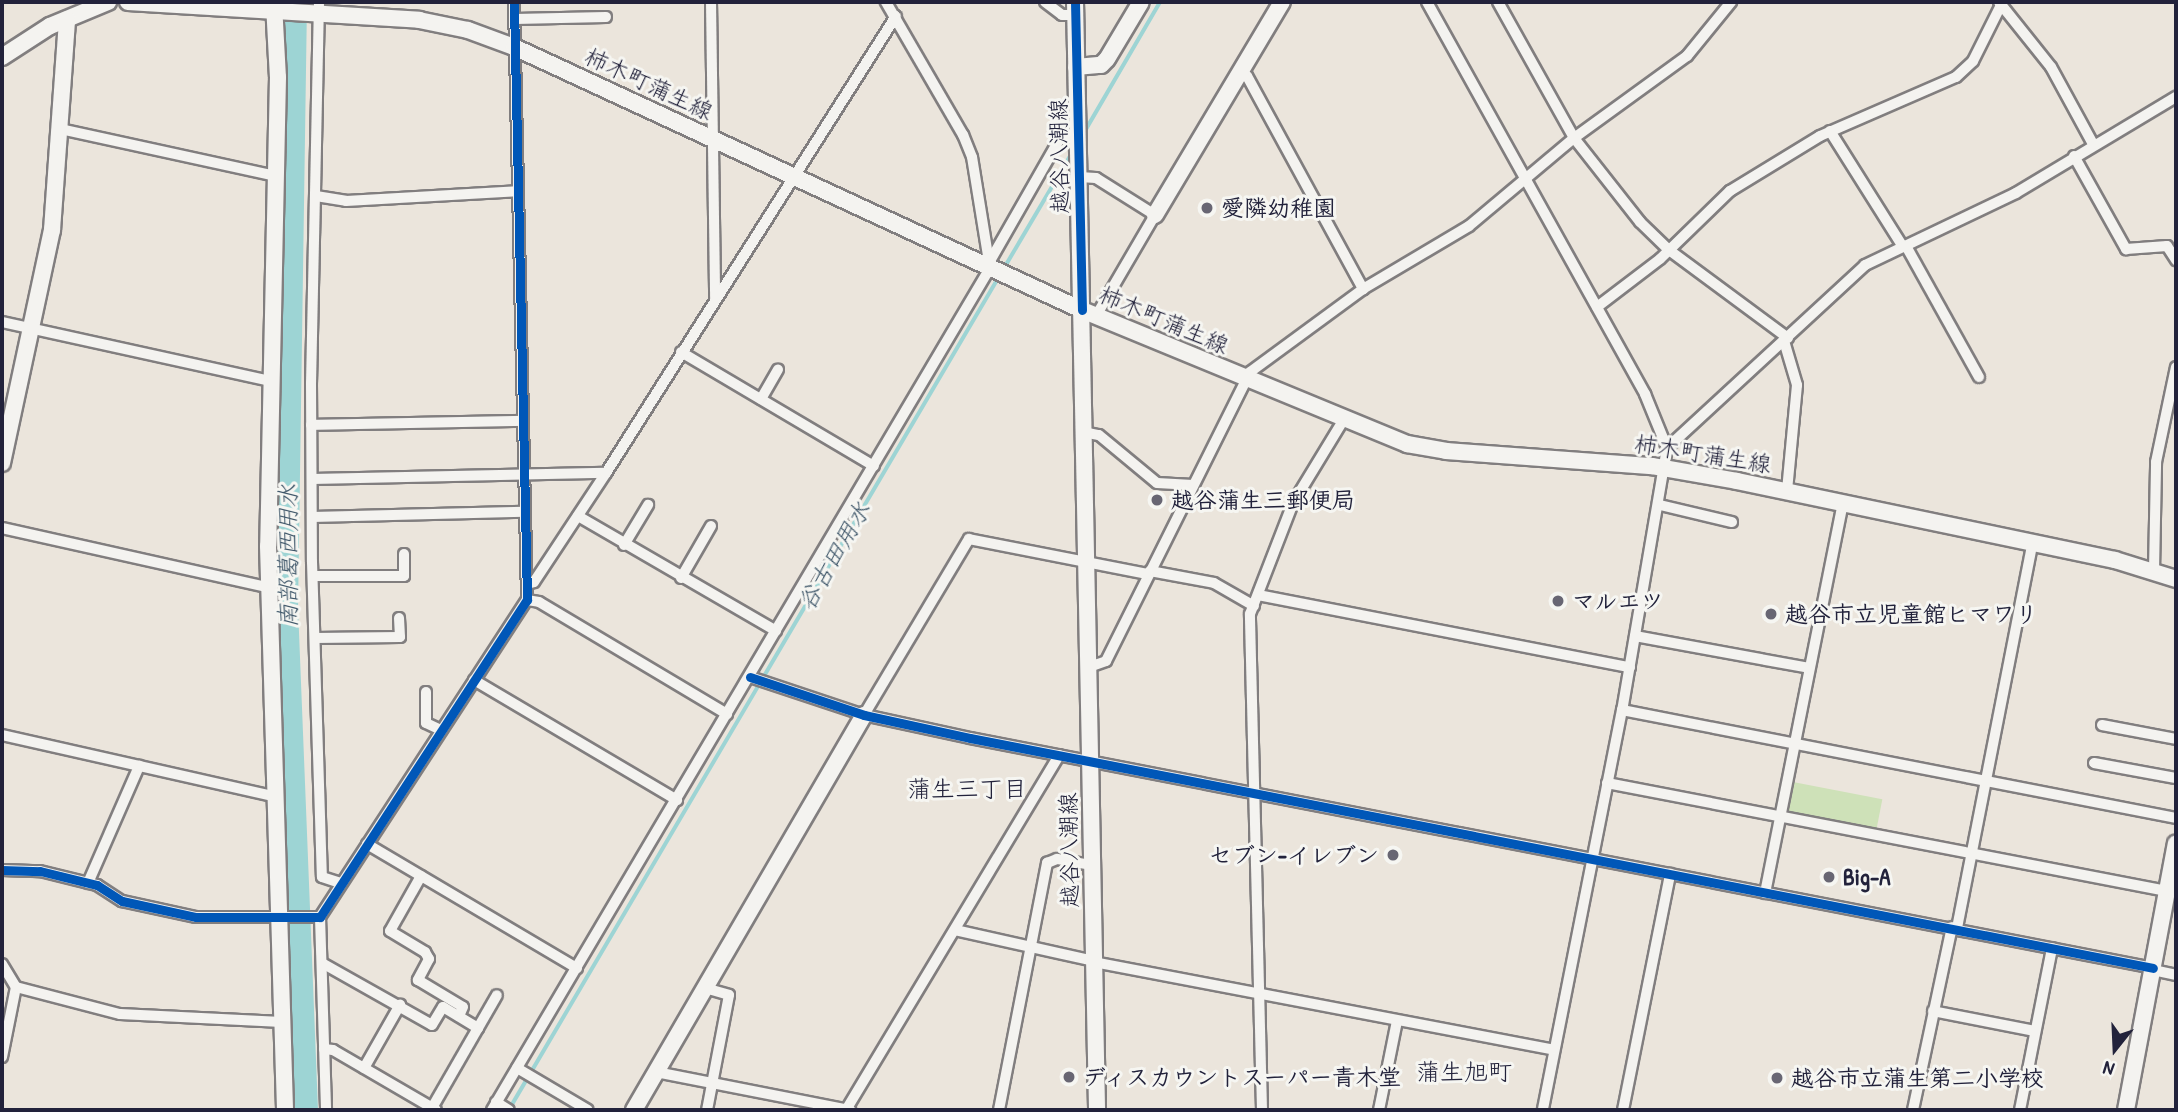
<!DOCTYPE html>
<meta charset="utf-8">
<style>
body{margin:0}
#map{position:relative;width:2178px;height:1112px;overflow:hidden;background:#ebe5dc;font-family:"Patrick Hand","Klee One",sans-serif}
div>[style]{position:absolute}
.green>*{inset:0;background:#cee1b8;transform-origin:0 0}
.stream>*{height:3.5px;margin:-1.75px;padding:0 1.75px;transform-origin:1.75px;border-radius:1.75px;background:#9dd4d4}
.river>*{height:23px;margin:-11.5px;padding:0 11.5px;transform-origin:11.5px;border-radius:11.5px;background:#9dd4d4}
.roads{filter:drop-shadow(2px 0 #817e7f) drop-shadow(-2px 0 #817e7f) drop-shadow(0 2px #817e7f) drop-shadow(0 -2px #817e7f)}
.street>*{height:10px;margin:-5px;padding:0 5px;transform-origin:5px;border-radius:5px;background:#f4f3f0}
.secondary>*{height:16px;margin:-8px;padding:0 8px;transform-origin:8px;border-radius:8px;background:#f4f3f0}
.cycleway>*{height:9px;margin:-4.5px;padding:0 4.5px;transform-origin:4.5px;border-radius:4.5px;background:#0057b8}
.dots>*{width:19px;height:19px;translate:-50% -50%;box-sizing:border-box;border:4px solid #f6f6f2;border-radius:50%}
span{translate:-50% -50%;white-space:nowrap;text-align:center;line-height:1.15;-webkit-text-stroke:6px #f6f6f2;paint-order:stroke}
.street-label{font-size:23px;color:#22223b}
.poi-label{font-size:23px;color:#22223b;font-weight:700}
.left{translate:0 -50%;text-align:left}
.right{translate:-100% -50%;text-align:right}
.water-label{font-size:24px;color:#3d5568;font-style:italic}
.neighbourhood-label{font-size:24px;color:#22223b}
.frame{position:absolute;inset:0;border:4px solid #22223b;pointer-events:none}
.north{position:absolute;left:2080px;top:1014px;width:70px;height:70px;-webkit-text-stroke:5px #f6f6f2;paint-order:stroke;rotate:198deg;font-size:19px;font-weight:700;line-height:28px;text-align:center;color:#22223b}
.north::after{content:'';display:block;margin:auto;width:24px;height:32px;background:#22223b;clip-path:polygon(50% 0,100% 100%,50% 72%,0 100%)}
</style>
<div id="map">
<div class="green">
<div style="left:1793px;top:782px;width:91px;height:32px;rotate:11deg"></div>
</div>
<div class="stream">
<div style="left:1085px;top:131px;width:149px;rotate:-59.8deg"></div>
<div style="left:1003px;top:270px;width:136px;rotate:-59.5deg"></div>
<div style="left:510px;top:1108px;width:964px;rotate:-59.53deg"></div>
</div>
<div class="river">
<div style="left:295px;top:2px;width:605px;rotate:90.85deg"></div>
<div style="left:286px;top:607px;width:503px;rotate:87.72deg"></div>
</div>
<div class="roads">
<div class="street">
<div style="left:319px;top:2px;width:381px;rotate:91.2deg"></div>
<div style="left:311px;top:383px;width:179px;rotate:89.7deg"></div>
<div style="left:312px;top:562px;width:315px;rotate:88.2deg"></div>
<div style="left:322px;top:877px;width:19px;rotate:18deg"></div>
<div style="left:711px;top:2px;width:297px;rotate:89.2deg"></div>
<div style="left:1045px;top:2px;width:21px;rotate:37deg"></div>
<div style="left:1062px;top:15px;width:13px"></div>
<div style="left:1427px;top:2px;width:449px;rotate:60.9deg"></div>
<div style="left:1645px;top:394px;width:58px;rotate:67.8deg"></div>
<div style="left:1667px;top:448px;width:266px;rotate:99.7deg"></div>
<div style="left:1622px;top:710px;width:408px;rotate:101.2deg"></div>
<div style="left:1498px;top:2px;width:156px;rotate:60.8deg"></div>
<div style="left:1574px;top:138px;width:107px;rotate:51.8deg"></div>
<div style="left:1640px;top:222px;width:40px;rotate:44deg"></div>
<div style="left:1669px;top:250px;width:148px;rotate:36.5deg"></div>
<div style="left:1999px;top:2px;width:83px;rotate:51.3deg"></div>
<div style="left:2051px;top:67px;width:88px;rotate:61.4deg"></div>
<div style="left:515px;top:19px;width:91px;rotate:-1.3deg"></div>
<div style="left:1240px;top:72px;width:8px;rotate:30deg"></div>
<div style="left:1247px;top:76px;width:243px;rotate:61.4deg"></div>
<div style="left:60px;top:129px;width:220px;rotate:12.3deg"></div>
<div style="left:1830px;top:131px;width:137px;rotate:57.8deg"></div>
<div style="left:2074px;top:156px;width:107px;rotate:60.8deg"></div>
<div style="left:2126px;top:249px;width:41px;rotate:-4.2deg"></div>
<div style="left:2167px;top:246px;width:17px;rotate:57deg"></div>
<div style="left:1079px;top:177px;width:17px;rotate:3deg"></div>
<div style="left:1096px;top:178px;width:70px;rotate:32.1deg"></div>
<div style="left:1155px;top:215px;width:117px;rotate:120.3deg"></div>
<div style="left:316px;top:196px;width:30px;rotate:9deg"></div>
<div style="left:346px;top:201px;width:171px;rotate:-3.3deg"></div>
<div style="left:1906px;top:246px;width:150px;rotate:60.9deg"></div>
<div style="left:990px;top:261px;width:139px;rotate:-60.3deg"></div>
<div style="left:1059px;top:140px;width:21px;rotate:-25deg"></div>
<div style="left:1597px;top:307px;width:79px;rotate:-37.3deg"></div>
<div style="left:1660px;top:259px;width:98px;rotate:-44.2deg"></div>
<div style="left:1730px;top:191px;width:105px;rotate:-31.4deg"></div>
<div style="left:1820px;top:136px;width:148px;rotate:-23.5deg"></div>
<div style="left:1956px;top:77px;width:23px;rotate:-43deg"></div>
<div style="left:1973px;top:61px;width:63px;rotate:-63.4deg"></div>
<div style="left:2px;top:322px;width:275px;rotate:12.4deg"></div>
<div style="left:1784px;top:341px;width:46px;rotate:73.5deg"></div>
<div style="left:1797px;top:385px;width:106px;rotate:95.4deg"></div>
<div style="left:681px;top:352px;width:224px;rotate:30.6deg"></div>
<div style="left:761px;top:399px;width:34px;rotate:-60deg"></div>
<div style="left:311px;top:425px;width:211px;rotate:-1.1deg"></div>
<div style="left:1083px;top:432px;width:16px;rotate:11deg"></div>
<div style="left:1099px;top:435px;width:75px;rotate:39.6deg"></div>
<div style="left:1157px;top:483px;width:36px;rotate:3deg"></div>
<div style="left:1667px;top:448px;width:270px;rotate:-42.7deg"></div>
<div style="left:1865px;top:265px;width:167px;rotate:-25.5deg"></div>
<div style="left:2016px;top:193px;width:187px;rotate:-31deg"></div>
<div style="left:312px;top:479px;width:294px;rotate:-1.2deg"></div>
<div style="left:1660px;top:505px;width:74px;rotate:13.3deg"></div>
<div style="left:578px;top:516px;width:229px;rotate:30.1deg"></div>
<div style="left:312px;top:517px;width:212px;rotate:-1.4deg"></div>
<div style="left:2px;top:528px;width:275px;rotate:12.6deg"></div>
<div style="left:624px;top:545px;width:47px;rotate:-59deg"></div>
<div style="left:1150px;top:571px;width:65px;rotate:10.6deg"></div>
<div style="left:1214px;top:583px;width:46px;rotate:29.9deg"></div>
<div style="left:2154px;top:571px;width:109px;rotate:-88.9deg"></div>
<div style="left:2156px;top:462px;width:97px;rotate:-78.1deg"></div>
<div style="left:313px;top:576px;width:91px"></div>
<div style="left:404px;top:576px;width:22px;rotate:-90deg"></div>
<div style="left:681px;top:578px;width:60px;rotate:-60deg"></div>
<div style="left:527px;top:584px;width:7px;rotate:-16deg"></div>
<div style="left:534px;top:582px;width:131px;rotate:-56.6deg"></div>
<div style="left:606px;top:473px;width:541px;rotate:-57.6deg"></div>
<div style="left:1258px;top:595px;width:379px;rotate:11deg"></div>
<div style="left:527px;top:600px;width:12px;rotate:9deg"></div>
<div style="left:539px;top:602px;width:219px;rotate:30.8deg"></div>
<div style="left:1635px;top:636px;width:177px;rotate:10.4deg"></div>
<div style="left:315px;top:638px;width:85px;rotate:-0.7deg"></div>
<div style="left:400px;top:637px;width:19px;rotate:-93deg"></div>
<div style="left:1089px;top:667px;width:18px;rotate:-19deg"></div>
<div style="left:1106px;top:661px;width:323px;rotate:-63.5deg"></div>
<div style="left:1250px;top:372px;width:140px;rotate:-36.3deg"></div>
<div style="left:1363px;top:289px;width:123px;rotate:-30.7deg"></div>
<div style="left:1469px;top:226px;width:137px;rotate:-40deg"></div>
<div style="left:1574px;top:138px;width:140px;rotate:-36deg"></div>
<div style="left:1687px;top:56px;width:70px;rotate:-50.8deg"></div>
<div style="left:750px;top:677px;width:120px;rotate:18.4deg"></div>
<div style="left:864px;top:715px;width:108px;rotate:12.2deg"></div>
<div style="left:970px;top:738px;width:1205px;rotate:11deg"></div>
<div style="left:474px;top:680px;width:236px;rotate:30.6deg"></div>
<div style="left:426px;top:692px;width:31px;rotate:90deg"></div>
<div style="left:426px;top:723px;width:17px;rotate:25deg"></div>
<div style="left:1622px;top:710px;width:564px;rotate:11.03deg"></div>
<div style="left:864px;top:715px;width:205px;rotate:-59.2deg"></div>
<div style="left:969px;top:539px;width:182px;rotate:11.1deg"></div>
<div style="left:2102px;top:725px;width:75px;rotate:10.7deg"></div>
<div style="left:2px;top:735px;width:282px;rotate:12.7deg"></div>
<div style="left:2094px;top:763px;width:83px;rotate:10.4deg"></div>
<div style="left:1607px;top:783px;width:570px;rotate:10.92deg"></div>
<div style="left:367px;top:844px;width:244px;rotate:30.6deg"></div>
<div style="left:2px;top:870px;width:38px;rotate:2deg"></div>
<div style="left:40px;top:871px;width:59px;rotate:13.8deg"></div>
<div style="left:97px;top:885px;width:30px;rotate:33deg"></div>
<div style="left:122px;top:901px;width:76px;rotate:12.2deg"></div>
<div style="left:196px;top:917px;width:124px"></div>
<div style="left:320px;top:917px;width:379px;rotate:-56.9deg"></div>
<div style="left:527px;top:600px;width:598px;rotate:-91.25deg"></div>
<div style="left:421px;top:876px;width:63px;rotate:119.4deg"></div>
<div style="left:390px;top:931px;width:41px;rotate:31deg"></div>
<div style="left:425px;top:952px;width:8px;rotate:60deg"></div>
<div style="left:429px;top:959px;width:24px;rotate:118deg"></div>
<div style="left:418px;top:980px;width:52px;rotate:31deg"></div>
<div style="left:463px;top:1007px;width:10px;rotate:114deg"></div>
<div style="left:88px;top:883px;width:128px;rotate:-66.4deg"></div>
<div style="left:1765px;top:893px;width:398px;rotate:-78.7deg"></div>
<div style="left:320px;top:917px;width:193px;rotate:88.2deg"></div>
<div style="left:1957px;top:928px;width:391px;rotate:-78.9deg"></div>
<div style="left:955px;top:930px;width:142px;rotate:12.6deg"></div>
<div style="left:1094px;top:962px;width:468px;rotate:10.8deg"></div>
<div style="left:322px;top:963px;width:126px;rotate:29.4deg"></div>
<div style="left:432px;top:1025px;width:21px;rotate:-59deg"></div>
<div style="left:443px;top:1007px;width:41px;rotate:31deg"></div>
<div style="left:2px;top:964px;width:27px;rotate:59deg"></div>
<div style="left:16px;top:987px;width:107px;rotate:14.6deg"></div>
<div style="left:120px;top:1014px;width:162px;rotate:2.8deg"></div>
<div style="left:2153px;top:970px;width:24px;rotate:12deg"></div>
<div style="left:705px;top:988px;width:25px;rotate:16deg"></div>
<div style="left:729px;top:995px;width:117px;rotate:100.8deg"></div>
<div style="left:1933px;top:1011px;width:104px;rotate:11.1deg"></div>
<div style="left:324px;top:1049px;width:9px;rotate:6deg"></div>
<div style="left:333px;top:1050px;width:119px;rotate:30.2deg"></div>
<div style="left:2px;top:1057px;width:71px;rotate:-78.7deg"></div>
<div style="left:364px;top:1068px;width:73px;rotate:-60.3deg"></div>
<div style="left:517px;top:1068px;width:82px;rotate:30.6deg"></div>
<div style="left:656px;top:1072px;width:198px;rotate:11.1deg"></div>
<div style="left:496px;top:1102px;width:15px;rotate:32deg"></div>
<div style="left:432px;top:1108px;width:130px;rotate:-60.1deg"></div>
<div style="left:492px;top:1110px;width:978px;rotate:-59.4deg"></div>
<div style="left:990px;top:268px;width:112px;rotate:-99.2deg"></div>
<div style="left:972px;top:157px;width:24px;rotate:-112deg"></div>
<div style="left:963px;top:135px;width:154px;rotate:-120.1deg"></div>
<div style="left:846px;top:1110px;width:414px;rotate:-59deg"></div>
<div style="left:999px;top:1110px;width:252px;rotate:-79deg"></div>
<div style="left:1047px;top:863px;width:11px;rotate:-22deg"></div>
<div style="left:1057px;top:859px;width:36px;rotate:10deg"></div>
<div style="left:1262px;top:1110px;width:496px;rotate:-91.4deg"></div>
<div style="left:1250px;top:614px;width:119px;rotate:-68.8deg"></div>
<div style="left:1293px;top:503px;width:98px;rotate:-58.7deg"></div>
<div style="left:1379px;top:1110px;width:91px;rotate:-78.6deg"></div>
<div style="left:1623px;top:1110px;width:241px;rotate:-78.7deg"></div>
<div style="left:1913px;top:1110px;width:187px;rotate:-78deg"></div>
<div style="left:2020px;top:1110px;width:165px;rotate:-78.8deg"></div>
</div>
<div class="secondary">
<div style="left:128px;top:2px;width:292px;rotate:3.5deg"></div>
<div style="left:419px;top:20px;width:50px;rotate:11.5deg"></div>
<div style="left:468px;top:30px;width:49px;rotate:20.3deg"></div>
<div style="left:514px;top:47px;width:626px;rotate:24.85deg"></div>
<div style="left:1082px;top:310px;width:352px;rotate:22.4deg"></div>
<div style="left:1407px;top:444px;width:40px;rotate:10deg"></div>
<div style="left:1446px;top:451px;width:207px;rotate:4.2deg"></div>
<div style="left:1652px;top:466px;width:86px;rotate:10deg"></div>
<div style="left:1737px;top:481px;width:386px;rotate:11.8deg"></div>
<div style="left:2115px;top:560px;width:64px;rotate:17.3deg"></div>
<div style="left:1075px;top:2px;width:1108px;rotate:88.86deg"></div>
<div style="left:274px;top:4px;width:73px;rotate:86.9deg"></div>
<div style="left:278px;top:77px;width:469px;rotate:91.2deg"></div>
<div style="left:268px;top:546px;width:564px;rotate:88.27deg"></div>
<div style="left:2px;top:57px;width:57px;rotate:-32.9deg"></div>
<div style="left:50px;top:26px;width:63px;rotate:-22.5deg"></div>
<div style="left:1076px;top:67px;width:25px;rotate:-5deg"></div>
<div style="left:1101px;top:65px;width:8px;rotate:-45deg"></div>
<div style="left:1107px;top:59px;width:66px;rotate:-59.2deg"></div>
<div style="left:1155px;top:215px;width:248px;rotate:-59.2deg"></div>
<div style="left:2px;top:463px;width:238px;rotate:-77.9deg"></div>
<div style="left:52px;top:230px;width:211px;rotate:-85.9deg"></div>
<div style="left:634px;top:1110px;width:457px;rotate:-59.8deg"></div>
<div style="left:2126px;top:1110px;width:271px;rotate:-79.4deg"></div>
</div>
</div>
<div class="cycleway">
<div style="left:1075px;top:2px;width:308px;rotate:88.7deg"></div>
<div style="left:750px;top:677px;width:120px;rotate:18.4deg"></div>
<div style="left:864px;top:715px;width:108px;rotate:12.2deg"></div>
<div style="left:970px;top:738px;width:1205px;rotate:11deg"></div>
<div style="left:2px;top:870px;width:38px;rotate:2deg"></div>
<div style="left:40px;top:871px;width:59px;rotate:13.8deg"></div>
<div style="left:97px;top:885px;width:30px;rotate:33deg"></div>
<div style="left:122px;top:901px;width:76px;rotate:12.2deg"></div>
<div style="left:196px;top:917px;width:124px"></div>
<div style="left:320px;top:917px;width:379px;rotate:-56.9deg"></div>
<div style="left:527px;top:600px;width:598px;rotate:-91.25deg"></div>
</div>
<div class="dots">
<div style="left:1207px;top:208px;background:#686673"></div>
<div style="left:1157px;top:500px;background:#686673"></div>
<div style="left:1558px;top:601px;background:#686673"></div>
<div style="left:1771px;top:614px;background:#686673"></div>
<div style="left:1393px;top:855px;background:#686673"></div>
<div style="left:1829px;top:877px;background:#686673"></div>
<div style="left:1069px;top:1077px;background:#686673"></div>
<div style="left:1777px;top:1078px;background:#686673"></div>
</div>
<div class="street-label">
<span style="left:649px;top:84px;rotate:25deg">柿木町蒲生線</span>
<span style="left:1059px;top:156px;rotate:-91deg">越谷八潮線</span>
<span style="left:1164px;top:320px;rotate:23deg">柿木町蒲生線</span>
<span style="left:1703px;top:454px;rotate:9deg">柿木町蒲生線</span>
<span style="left:1069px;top:850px;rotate:-91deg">越谷八潮線</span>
</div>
<div class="poi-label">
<span class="left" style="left:1221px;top:208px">愛隣幼稚園</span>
<span class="left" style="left:1171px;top:500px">越谷蒲生三郵便局</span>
<span class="left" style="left:1572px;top:601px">マルエツ</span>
<span class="left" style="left:1785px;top:614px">越谷市立児童館ヒマワリ</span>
<span class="right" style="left:1379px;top:855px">セブン-イレブン</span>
<span class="left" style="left:1843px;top:877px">Big-A</span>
<span class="left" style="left:1083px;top:1077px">ディスカウントスーパー青木堂</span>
<span class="left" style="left:1791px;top:1078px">越谷市立蒲生第二小学校</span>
</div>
<div class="water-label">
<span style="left:288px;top:556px;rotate:-90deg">南部葛西用水</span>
<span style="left:834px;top:556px;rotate:-60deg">谷古田用水</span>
</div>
<div class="neighbourhood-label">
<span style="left:967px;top:789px">蒲生三丁目</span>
<span style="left:1464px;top:1072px">蒲生旭町</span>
</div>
<div class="frame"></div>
<div class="north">N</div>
</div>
